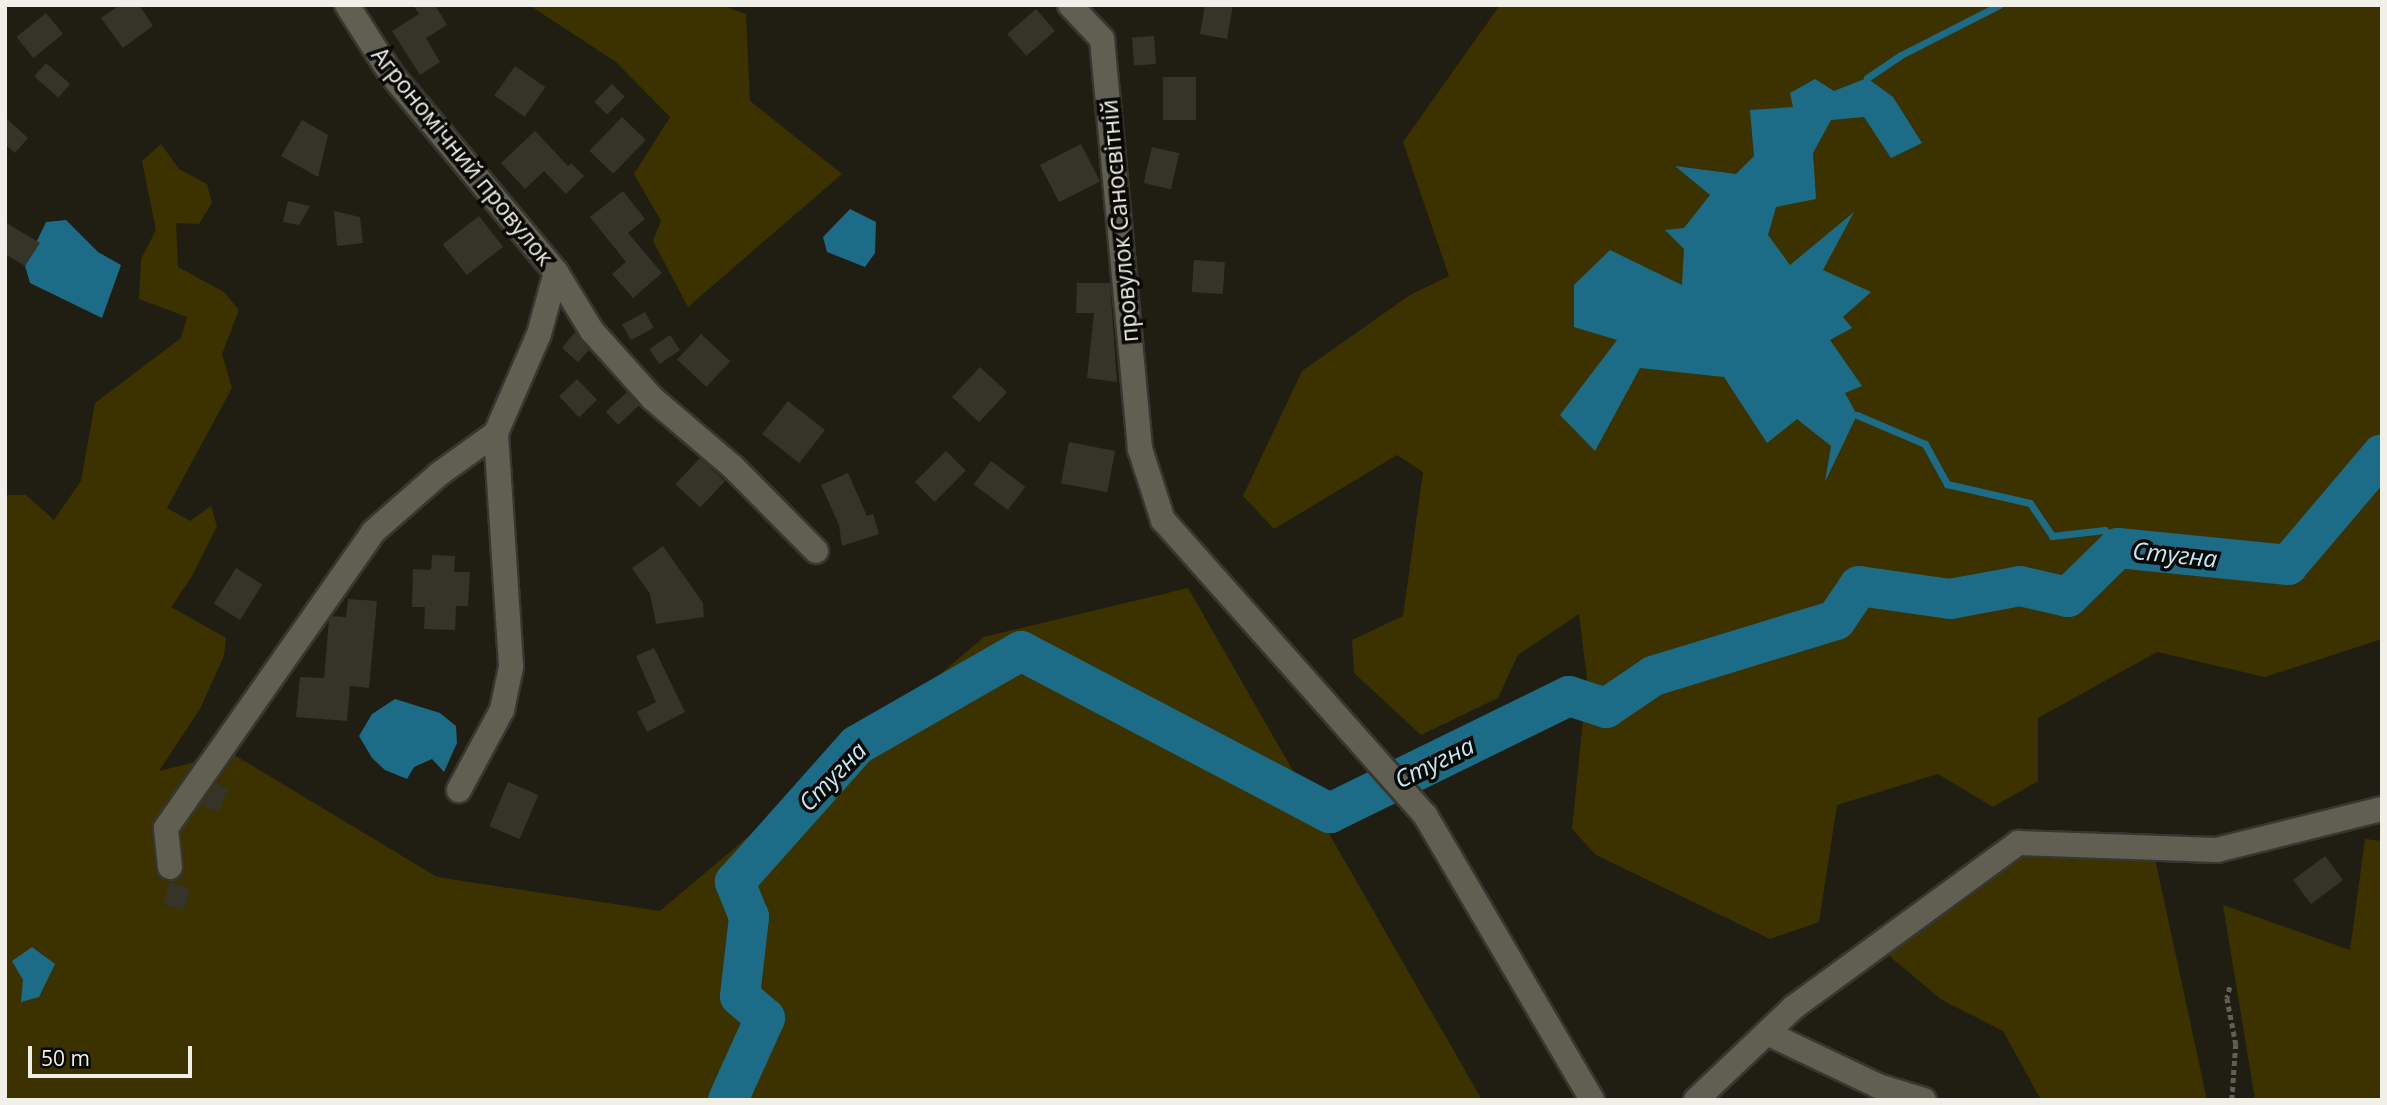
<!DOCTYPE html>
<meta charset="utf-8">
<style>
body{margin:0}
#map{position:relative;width:2387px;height:1105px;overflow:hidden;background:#201d13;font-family:"Open Sans",sans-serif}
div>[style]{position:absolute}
.green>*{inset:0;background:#3b3200}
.water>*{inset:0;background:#1d6c87}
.stream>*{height:7px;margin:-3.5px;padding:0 3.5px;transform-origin:3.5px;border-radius:3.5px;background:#1d6c87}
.river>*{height:40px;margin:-20px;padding:0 20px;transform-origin:20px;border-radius:20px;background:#1d6c87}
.building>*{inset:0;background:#363429;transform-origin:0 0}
.path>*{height:4.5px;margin-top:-2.25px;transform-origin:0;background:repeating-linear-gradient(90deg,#605e55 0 5px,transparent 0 8.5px)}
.roads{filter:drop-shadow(2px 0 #373630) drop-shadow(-2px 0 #373630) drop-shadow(0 2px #373630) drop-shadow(0 -2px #373630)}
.minor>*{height:24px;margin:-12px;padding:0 12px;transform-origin:12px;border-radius:12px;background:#615f52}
span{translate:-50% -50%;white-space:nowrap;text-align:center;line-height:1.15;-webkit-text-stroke:7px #080804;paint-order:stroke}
.street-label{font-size:23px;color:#f0efe8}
.water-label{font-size:24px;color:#c2e8f9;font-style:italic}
.frame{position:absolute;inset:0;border:7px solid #f0efe8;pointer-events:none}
.scale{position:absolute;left:28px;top:1046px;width:164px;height:32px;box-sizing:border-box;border:4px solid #f0efe8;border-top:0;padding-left:9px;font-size:21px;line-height:24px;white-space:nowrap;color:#f0efe8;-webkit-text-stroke:5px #080804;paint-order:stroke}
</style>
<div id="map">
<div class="green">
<div style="clip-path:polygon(529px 5px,721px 5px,746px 14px,750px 101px,842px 174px,688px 307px,653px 241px,661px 221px,634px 174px,670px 117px,616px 62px)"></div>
<div style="clip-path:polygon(1500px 5px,2382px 5px,2382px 639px,2265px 677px,2157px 652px,2038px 718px,2038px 781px,1993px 807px,1938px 774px,1837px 805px,1819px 922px,1770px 939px,1596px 855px,1572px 829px,1587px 679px,1579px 614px,1518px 655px,1498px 698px,1421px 735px,1354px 673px,1352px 640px,1403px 616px,1423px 472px,1397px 455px,1274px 529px,1243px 496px,1302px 371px,1410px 295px,1449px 276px,1403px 142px)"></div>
<div style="clip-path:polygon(161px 144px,179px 169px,207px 184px,212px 203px,199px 224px,176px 223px,178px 267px,224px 292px,239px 310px,222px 354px,232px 388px,167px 508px,190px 521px,211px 506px,217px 526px,191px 578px,171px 607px,226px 638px,224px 656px,200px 709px,159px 771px,231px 753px,437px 877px,660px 911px,984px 637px,1188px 588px,1482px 1100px,5px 1100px,5px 495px,26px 495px,54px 520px,81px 481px,95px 403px,181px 338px,187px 317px,139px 299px,141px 259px,156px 230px,142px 161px)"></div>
<div style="clip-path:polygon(2365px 839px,2382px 841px,2382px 1100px,2255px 1100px,2223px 905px,2350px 950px)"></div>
<div style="clip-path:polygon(2021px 854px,2154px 854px,2207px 1100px,2041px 1100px,2003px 1031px,1942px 1000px,1888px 955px)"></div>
</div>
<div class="water">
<div style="clip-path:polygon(1867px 78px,1893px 97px,1922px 143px,1891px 158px,1864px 117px,1831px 120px,1813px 153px,1816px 199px,1776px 207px,1768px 235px,1790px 265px,1854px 212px,1823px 270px,1871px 292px,1843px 317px,1852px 328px,1830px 340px,1862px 386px,1845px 393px,1857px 415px,1825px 482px,1831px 446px,1797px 419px,1767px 443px,1724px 377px,1640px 368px,1595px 451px,1560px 415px,1617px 340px,1574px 327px,1574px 285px,1610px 250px,1682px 285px,1684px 249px,1665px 230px,1684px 228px,1710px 195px,1675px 166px,1736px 174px,1754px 156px,1750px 110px,1793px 107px,1790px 93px,1815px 79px,1834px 91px)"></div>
<div style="clip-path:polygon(850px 209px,876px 222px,875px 253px,865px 267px,827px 252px,823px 237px)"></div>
<div style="clip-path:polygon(66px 220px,98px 252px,121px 265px,102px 318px,30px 283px,25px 266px,46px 222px)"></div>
<div style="clip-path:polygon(395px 699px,440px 713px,456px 726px,457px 743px,444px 772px,432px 759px,414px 767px,407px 779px,385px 770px,372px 758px,359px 736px,372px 714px)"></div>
<div style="clip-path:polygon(32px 947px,55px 964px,39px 997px,21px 1002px,23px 980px,12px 961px)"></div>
</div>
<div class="stream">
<div style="left:1867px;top:78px;width:41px;rotate:-34.1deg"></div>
<div style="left:1901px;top:55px;width:110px;rotate:-27deg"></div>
<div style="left:1857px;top:415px;width:74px;rotate:23.1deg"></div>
<div style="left:1925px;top:444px;width:46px;rotate:61.2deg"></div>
<div style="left:1947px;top:484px;width:85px;rotate:12.9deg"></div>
<div style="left:2030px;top:503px;width:40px;rotate:56deg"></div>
<div style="left:2052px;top:536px;width:53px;rotate:-6.5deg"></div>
<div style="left:2105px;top:530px;width:22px;rotate:54deg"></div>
</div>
<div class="river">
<div style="left:728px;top:1100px;width:90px;rotate:-65.7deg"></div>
<div style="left:765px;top:1018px;width:33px;rotate:-139deg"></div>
<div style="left:740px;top:996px;width:80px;rotate:-83.5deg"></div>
<div style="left:749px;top:917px;width:38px;rotate:-112deg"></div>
<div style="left:735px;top:882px;width:183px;rotate:-48.3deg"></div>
<div style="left:857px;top:745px;width:189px;rotate:-29.8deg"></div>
<div style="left:1021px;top:651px;width:349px;rotate:27.7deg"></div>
<div style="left:1330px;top:813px;width:266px;rotate:-26.1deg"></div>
<div style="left:1569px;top:696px;width:39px;rotate:18deg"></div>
<div style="left:1606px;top:708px;width:57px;rotate:-34.2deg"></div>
<div style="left:1653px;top:676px;width:191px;rotate:-17deg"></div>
<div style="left:1836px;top:620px;width:41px;rotate:-55.9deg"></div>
<div style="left:1859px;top:586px;width:92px;rotate:8.1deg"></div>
<div style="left:1950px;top:599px;width:71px;rotate:-10.5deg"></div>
<div style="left:2020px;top:586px;width:49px;rotate:12.9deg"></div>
<div style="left:2068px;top:597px;width:70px;rotate:-44.4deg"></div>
<div style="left:2118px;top:548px;width:171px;rotate:5.7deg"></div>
<div style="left:2288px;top:565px;width:145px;rotate:-49.7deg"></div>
</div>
<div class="building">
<div style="clip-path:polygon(120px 5px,139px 5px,153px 26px,123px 48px,101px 18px)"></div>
<div style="clip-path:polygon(413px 5px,435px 5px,447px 25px,426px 38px,440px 62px,420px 75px,392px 31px,419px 14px)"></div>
<div style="clip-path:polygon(1205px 5px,1233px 5px,1227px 39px,1200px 34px)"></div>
<div style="left:1036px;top:9px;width:29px;height:38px;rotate:49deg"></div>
<div style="left:46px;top:13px;width:27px;height:38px;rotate:51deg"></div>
<div style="left:1154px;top:36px;width:28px;height:22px;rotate:86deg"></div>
<div style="left:46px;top:63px;width:32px;height:18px;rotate:41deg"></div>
<div style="left:515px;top:66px;width:37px;height:36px;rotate:35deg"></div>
<div style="left:1196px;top:77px;width:43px;height:33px;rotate:90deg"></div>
<div style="left:612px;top:84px;width:18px;height:25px;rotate:45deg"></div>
<div style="clip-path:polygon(5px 117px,28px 138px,15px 153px,5px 144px)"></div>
<div style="left:622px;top:117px;width:33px;height:47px;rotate:44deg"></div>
<div style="clip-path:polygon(302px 120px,328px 135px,318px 177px,281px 156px)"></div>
<div style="clip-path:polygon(535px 131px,568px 166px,571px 163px,584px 176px,566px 194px,544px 171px,525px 189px,501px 163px)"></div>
<div style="left:1081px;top:144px;width:42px;height:46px;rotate:63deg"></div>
<div style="left:1152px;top:147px;width:28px;height:37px;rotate:13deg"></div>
<div style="clip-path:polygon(623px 191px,645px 219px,628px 233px,662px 273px,633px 298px,612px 274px,626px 262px,590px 217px)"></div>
<div style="clip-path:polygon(288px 201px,310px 206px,299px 225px,283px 222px)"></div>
<div style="clip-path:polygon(334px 211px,360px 217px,363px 243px,337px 246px)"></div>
<div style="left:479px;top:216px;width:39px;height:46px;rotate:52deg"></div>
<div style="clip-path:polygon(5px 222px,40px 243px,25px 266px,5px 254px)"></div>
<div style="left:1194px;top:260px;width:31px;height:32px;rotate:4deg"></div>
<div style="clip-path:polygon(1077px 283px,1110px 283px,1117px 382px,1087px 378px,1094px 313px,1076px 313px)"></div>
<div style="left:645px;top:312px;width:18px;height:26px;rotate:61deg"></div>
<div style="clip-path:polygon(575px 332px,589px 350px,578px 362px,562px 348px)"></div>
<div style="left:701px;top:334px;width:40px;height:35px;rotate:43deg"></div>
<div style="left:670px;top:335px;width:18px;height:25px;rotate:56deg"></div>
<div style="left:980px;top:367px;width:37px;height:41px;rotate:43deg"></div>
<div style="left:577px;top:379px;width:29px;height:25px;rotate:46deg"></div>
<div style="left:627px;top:392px;width:18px;height:29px;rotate:47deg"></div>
<div style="left:788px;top:401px;width:47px;height:42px;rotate:38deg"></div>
<div style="left:1069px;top:442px;width:47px;height:42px;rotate:11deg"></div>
<div style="left:946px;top:451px;width:28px;height:44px;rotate:45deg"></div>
<div style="left:700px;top:458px;width:34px;height:36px;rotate:43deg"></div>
<div style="left:991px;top:461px;width:43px;height:29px;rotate:37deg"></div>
<div style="clip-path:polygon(848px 473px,867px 516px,873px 514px,879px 534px,842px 546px,839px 525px,821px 485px)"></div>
<div style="clip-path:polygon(663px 546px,703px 603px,704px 617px,656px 624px,650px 594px,632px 568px)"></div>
<div style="clip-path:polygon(432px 555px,455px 556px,454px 572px,470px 572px,468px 606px,456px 606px,455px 630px,424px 629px,425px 607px,412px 607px,413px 569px,431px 570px)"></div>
<div style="left:236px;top:568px;width:31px;height:42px;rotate:32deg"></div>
<div style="clip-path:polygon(348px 599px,377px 601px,369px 688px,350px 686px,347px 721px,296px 717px,300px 677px,324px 678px,329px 620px,332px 616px,346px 617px)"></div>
<div style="clip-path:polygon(654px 648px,685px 712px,647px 732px,637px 712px,656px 702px,636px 656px)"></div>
<div style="left:508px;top:782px;width:33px;height:48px;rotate:23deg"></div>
<div style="clip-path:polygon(216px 783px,228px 789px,218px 812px,202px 805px)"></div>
<div style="left:2325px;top:856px;width:30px;height:40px;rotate:53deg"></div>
<div style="left:170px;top:882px;width:21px;height:23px;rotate:17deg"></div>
</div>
<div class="path">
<div style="left:2230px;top:987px;width:11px;rotate:105deg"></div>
<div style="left:2227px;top:998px;width:47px;rotate:78.9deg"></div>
<div style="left:2236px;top:1044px;width:56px;rotate:94.1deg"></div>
</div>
<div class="roads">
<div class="minor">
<div style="left:347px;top:5px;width:82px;rotate:57.5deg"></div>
<div style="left:391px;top:74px;width:258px;rotate:50.2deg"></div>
<div style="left:556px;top:272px;width:64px;rotate:105.3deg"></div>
<div style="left:539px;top:334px;width:108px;rotate:113.5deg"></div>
<div style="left:496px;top:433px;width:234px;rotate:86.3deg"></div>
<div style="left:511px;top:667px;width:44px;rotate:101.8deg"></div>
<div style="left:502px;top:710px;width:91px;rotate:118.3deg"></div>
<div style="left:1070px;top:5px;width:47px;rotate:46.7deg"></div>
<div style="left:1102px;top:39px;width:412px;rotate:84.7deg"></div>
<div style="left:1140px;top:449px;width:75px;rotate:72.1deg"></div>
<div style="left:1163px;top:520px;width:395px;rotate:48.4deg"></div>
<div style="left:1425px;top:815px;width:330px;rotate:59.6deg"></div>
<div style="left:556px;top:272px;width:69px;rotate:58.6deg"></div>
<div style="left:592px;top:331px;width:91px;rotate:48.1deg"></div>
<div style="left:653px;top:399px;width:105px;rotate:40.4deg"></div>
<div style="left:733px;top:467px;width:118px;rotate:45.3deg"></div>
<div style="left:170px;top:867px;width:39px;rotate:-96deg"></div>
<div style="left:166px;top:828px;width:361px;rotate:-55deg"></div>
<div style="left:373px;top:532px;width:88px;rotate:-41.3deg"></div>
<div style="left:439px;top:474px;width:70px;rotate:-35.7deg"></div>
<div style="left:1767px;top:1033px;width:123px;rotate:25.5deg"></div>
<div style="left:1878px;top:1086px;width:48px;rotate:16.9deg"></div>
<div style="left:1696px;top:1100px;width:135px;rotate:-43.5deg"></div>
<div style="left:1794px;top:1007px;width:278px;rotate:-36.2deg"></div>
<div style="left:2018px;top:843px;width:199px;rotate:2deg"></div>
<div style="left:2217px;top:850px;width:170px;rotate:-14deg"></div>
</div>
</div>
<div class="street-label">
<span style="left:463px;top:156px;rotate:51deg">Агрономічний провулок</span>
<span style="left:1119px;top:221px;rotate:-95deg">провулок Саносвітній</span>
</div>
<div class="water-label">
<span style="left:2175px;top:554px;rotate:6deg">Стугна</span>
<span style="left:1434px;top:762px;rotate:-26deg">Стугна</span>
<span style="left:832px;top:776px;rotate:-46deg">Стугна</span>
</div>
<div class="frame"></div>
<div class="scale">50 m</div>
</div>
